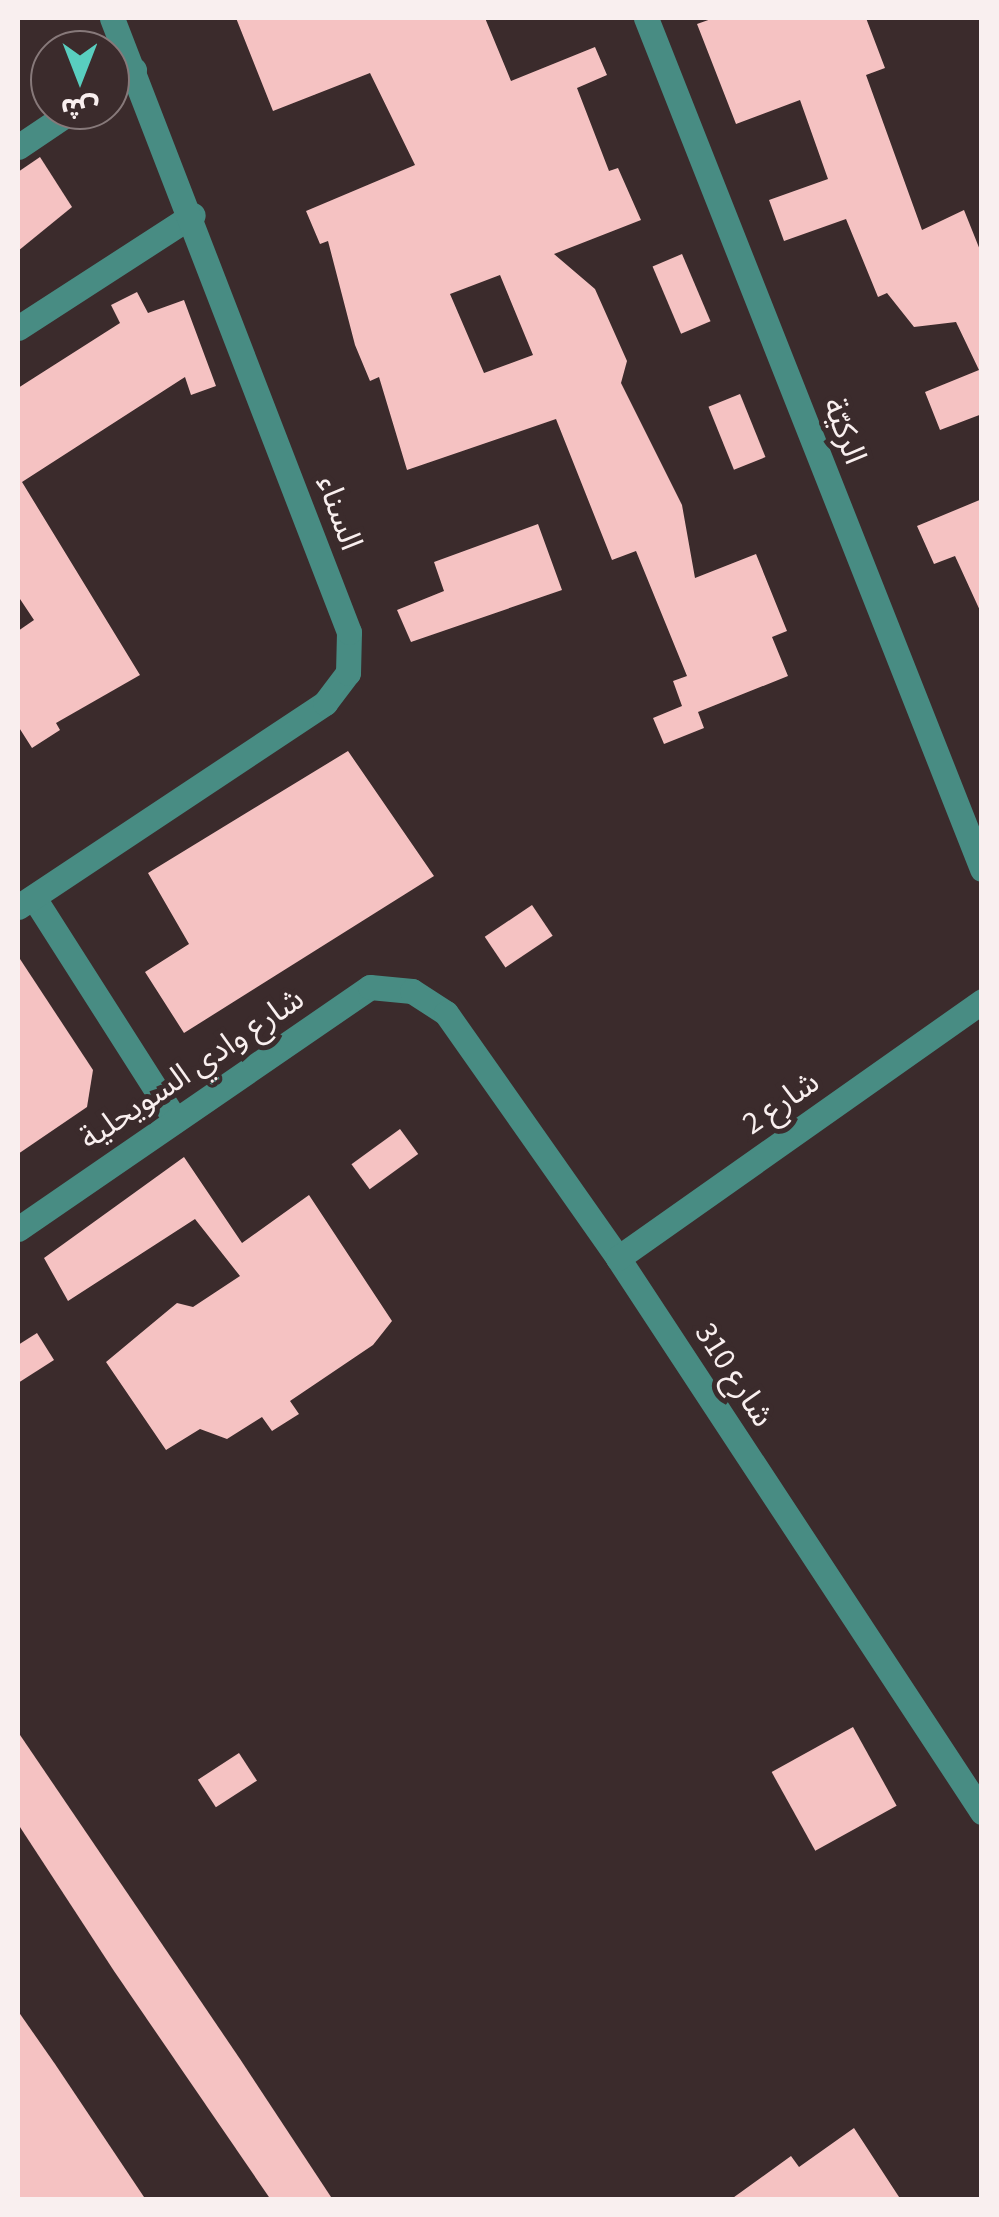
<!DOCTYPE html>
<meta charset="utf-8">
<style>
body{margin:0}
#map{position:relative;width:999px;height:2217px;overflow:hidden;background:#3b2b2c;font-family:"Source Sans 3","Noto Sans Arabic",sans-serif}
div>[style]{position:absolute}
.building>*{inset:0;background:#f5c2c2;transform-origin:0 0}
.minor>*{height:25px;margin:-12.5px;padding:0 12.5px;transform-origin:12.5px;border-radius:12.5px;background:#488c83}
span{translate:-50% -50%;white-space:nowrap;text-align:center;line-height:1.15;-webkit-text-stroke:10px #3b2b2c;paint-order:stroke}
.street-label{font-size:32px;color:#f9efef}
.frame{position:absolute;inset:0;border:20px solid #f9efef;pointer-events:none}
.north{position:absolute;left:30px;top:30px;width:100px;height:100px;box-sizing:border-box;background:#3b2b2c;border:2px solid #87797a;border-radius:50%;rotate:180deg;font-size:28px;font-weight:700;line-height:40px;text-align:center;color:#f9efef}
.north::after{content:'';display:block;margin:auto;width:35px;height:45px;background:#59cebf;clip-path:polygon(50% 0,100% 100%,50% 72%,0 100%)}
</style>
<div id="map">
<div class="building">
<div style="clip-path:polygon(evenodd,236px 18px,485px 18px,511px 81px,595px 47px,607px 75px,577px 88px,609px 171px,618px 168px,641px 220px,554px 254px,595px 289px,627px 361px,621px 383px,682px 505px,695px 578px,756px 554px,787px 631px,772px 637px,788px 676px,698px 712px,704px 728px,664px 744px,653px 718px,682px 706px,673px 681px,687px 676px,636px 551px,612px 560px,556px 419px,407px 470px,379px 377px,370px 381px,355px 345px,328px 241px,320px 244px,306px 211px,415px 165px,370px 73px,273px 111px,236px 18px,500px 275px,533px 355px,484px 373px,450px 294px,500px 275px)"></div>
<div style="clip-path:polygon(714px 18px,866px 18px,885px 68px,866px 75px,922px 230px,964px 210px,982px 255px,982px 414px,940px 430px,925px 392px,979px 370px,956px 322px,914px 327px,887px 293px,878px 297px,846px 219px,784px 241px,769px 200px,828px 179px,800px 100px,736px 124px,697px 24px)"></div>
<div style="clip-path:polygon(40px 157px,72px 207px,18px 251px,18px 172px)"></div>
<div style="left:682px;top:254px;width:73px;height:32px;rotate:67deg"></div>
<div style="clip-path:polygon(137px 292px,148px 313px,184px 300px,216px 386px,191px 395px,185px 377px,22px 482px,140px 675px,56px 723px,60px 730px,32px 748px,18px 726px,18px 631px,34px 620px,18px 596px,18px 388px,120px 323px,111px 305px)"></div>
<div style="left:740px;top:394px;width:68px;height:34px;rotate:68deg"></div>
<div style="clip-path:polygon(982px 499px,982px 615px,955px 556px,934px 564px,917px 526px)"></div>
<div style="clip-path:polygon(538px 524px,562px 590px,411px 642px,397px 610px,444px 591px,434px 562px)"></div>
<div style="clip-path:polygon(348px 751px,434px 876px,184px 1033px,145px 972px,189px 944px,148px 873px)"></div>
<div style="left:532px;top:905px;width:37px;height:57px;rotate:56deg"></div>
<div style="clip-path:polygon(18px 956px,93px 1070px,87px 1107px,18px 1154px)"></div>
<div style="left:400px;top:1129px;width:31px;height:60px;rotate:54deg"></div>
<div style="clip-path:polygon(184px 1157px,242px 1243px,309px 1195px,392px 1321px,373px 1345px,290px 1401px,299px 1414px,272px 1431px,262px 1417px,227px 1439px,200px 1429px,166px 1450px,106px 1362px,177px 1303px,193px 1307px,240px 1276px,195px 1219px,68px 1301px,44px 1258px)"></div>
<div style="clip-path:polygon(37px 1333px,54px 1360px,18px 1383px,18px 1345px)"></div>
<div style="left:853px;top:1727px;width:90px;height:93px;rotate:61deg"></div>
<div style="clip-path:polygon(18px 1732px,240px 2059px,333px 2200px,271px 2200px,114px 1971px,18px 1824px)"></div>
<div style="left:239px;top:1753px;width:33px;height:49px;rotate:57deg"></div>
<div style="clip-path:polygon(18px 2011px,55px 2064px,146px 2200px,18px 2200px)"></div>
<div style="clip-path:polygon(854px 2128px,901px 2200px,730px 2200px,791px 2156px,799px 2167px)"></div>
</div>
<div class="minor">
<div style="left:646px;top:18px;width:915px;rotate:68.45deg"></div>
<div style="left:110px;top:86px;width:29px;rotate:-34deg"></div>
<div style="left:18px;top:147px;width:66px;rotate:-33.9deg"></div>
<div style="left:18px;top:328px;width:208px;rotate:-32.9deg"></div>
<div style="left:34px;top:898px;width:262px;rotate:57.5deg"></div>
<div style="left:18px;top:907px;width:369px;rotate:-33.6deg"></div>
<div style="left:325px;top:703px;width:38px;rotate:-53deg"></div>
<div style="left:348px;top:673px;width:41px;rotate:-88.6deg"></div>
<div style="left:349px;top:632px;width:658px;rotate:-111.11deg"></div>
<div style="left:18px;top:1229px;width:427px;rotate:-34.5deg"></div>
<div style="left:370px;top:987px;width:42px;rotate:5.4deg"></div>
<div style="left:412px;top:991px;width:40px;rotate:32.9deg"></div>
<div style="left:446px;top:1013px;width:299px;rotate:54.9deg"></div>
<div style="left:618px;top:1258px;width:663px;rotate:56.69deg"></div>
<div style="left:618px;top:1258px;width:446px;rotate:-35.2deg"></div>
</div>
<div class="street-label">
<span style="left:844px;top:431px;rotate:69deg">الركيّة</span>
<span style="left:339px;top:513px;rotate:70deg">السناء</span>
<span style="left:192px;top:1069px;rotate:-34deg">شارع وادي السويحلية</span>
<span style="left:781px;top:1103px;rotate:-35deg">شارع 2</span>
<span style="left:734px;top:1375px;rotate:57deg">شارع 310</span>
</div>
<div class="frame"></div>
<div class="north">ش</div>
</div>
